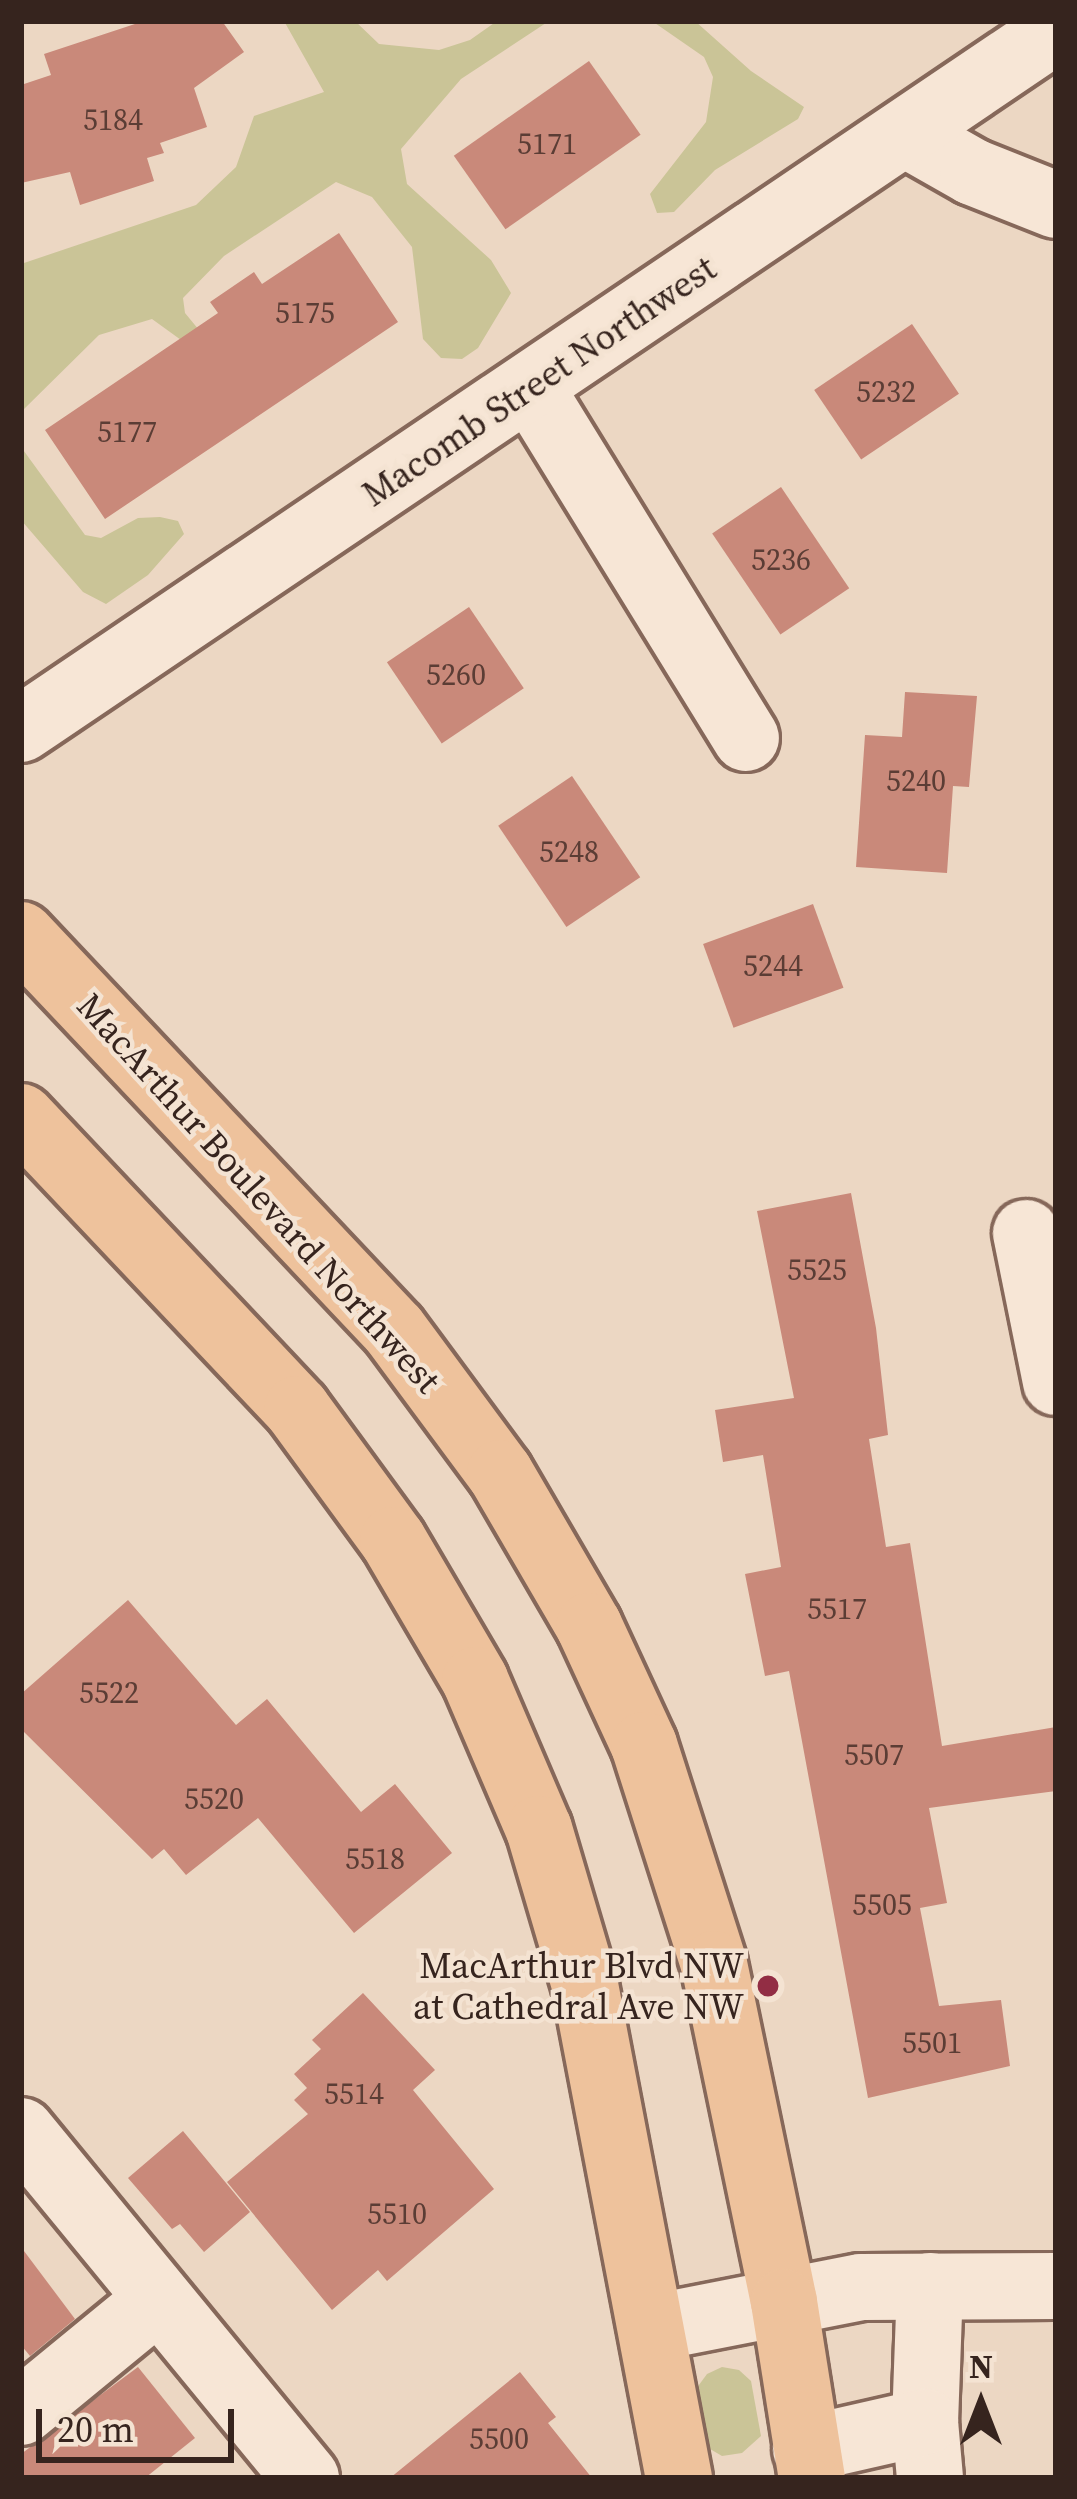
<!DOCTYPE html>
<style>
body{margin:0}
#map{position:relative;width:1077px;height:2499px;overflow:hidden;background:#ecd7c3;font-family:"Source Serif 4",serif}
div>[style]{position:absolute}
.green>*{inset:0;background:#cac497}
.building>*{inset:0;background:#c9897a;transform-origin:0 0}
.roads{filter:drop-shadow(3px 0 #86685a) drop-shadow(-3px 0 #86685a) drop-shadow(0 3px #86685a) drop-shadow(0 -3px #86685a)}
.minor>*{height:66px;margin:-33px;padding:0 33px;transform-origin:33px;border-radius:33px;background:#f7e6d6}
.major>*{height:66px;margin:-33px;padding:0 33px;transform-origin:33px;border-radius:33px;background:#eec29c}
.dots>*{width:33px;height:33px;translate:-50% -50%;box-sizing:border-box;border:6px solid #f4e3d2;border-radius:50%}
span{translate:-50% -50%;white-space:nowrap;text-align:center;line-height:1.15;-webkit-text-stroke:9px #f4e3d2;paint-order:stroke}
.number-label{font-size:30px;color:#5b3d35}
.number-label span{-webkit-text-stroke-width:0}
.street-label{font-size:36px;color:#36241e}
.poi-label{font-size:36px;color:#36241e}
.right{translate:-100% -50%;text-align:right}
.frame{position:absolute;inset:0;border:24px solid #36241e;pointer-events:none}
.north{position:absolute;left:921px;top:2343px;width:120px;height:120px;-webkit-text-stroke:9px #f4e3d2;paint-order:stroke;rotate:0deg;font-size:33px;font-weight:700;line-height:48px;text-align:center;color:#36241e}
.north::after{content:'';display:block;margin:auto;width:42px;height:54px;background:#36241e;clip-path:polygon(50% 0,100% 100%,50% 72%,0 100%)}
.scale{position:absolute;left:36px;top:2409px;width:198px;height:54px;box-sizing:border-box;border:6px solid #36241e;border-top:0;padding-left:15px;font-size:36px;line-height:42px;white-space:nowrap;color:#36241e;-webkit-text-stroke:9px #f4e3d2;paint-order:stroke}
</style>
<div id="map">
<div class="green">
<div style="clip-path:polygon(284px 21px,355px 21px,379px 44px,439px 50px,470px 40px,497px 21px,549px 21px,461px 79px,401px 149px,407px 184px,491px 260px,511px 293px,478px 348px,462px 359px,441px 358px,423px 339px,412px 247px,372px 197px,336px 182px,224px 256px,183px 298px,185px 313px,246px 387px,152px 319px,99px 335px,21px 412px,21px 264px,196px 205px,236px 167px,254px 116px,324px 92px)"></div>
<div style="clip-path:polygon(652px 21px,695px 21px,751px 71px,804px 107px,798px 119px,715px 170px,674px 212px,657px 213px,650px 194px,706px 122px,713px 77px,704px 57px)"></div>
<div style="clip-path:polygon(21px 447px,85px 535px,101px 538px,138px 518px,160px 517px,178px 521px,184px 534px,148px 575px,106px 604px,83px 592px,21px 520px)"></div>
<div style="clip-path:polygon(722px 2367px,739px 2370px,751px 2381px,761px 2436px,742px 2453px,722px 2456px,705px 2446px,696px 2389px,707px 2374px)"></div>
</div>
<div class="building">
<div style="clip-path:polygon(144px 21px,222px 21px,244px 52px,194px 88px,207px 127px,160px 143px,164px 153px,147px 158px,154px 181px,80px 205px,70px 172px,21px 183px,21px 85px,51px 75px,44px 54px)"></div>
<div style="left:589px;top:61px;width:90px;height:165px;rotate:55deg"></div>
<div style="clip-path:polygon(339px 233px,398px 322px,105px 519px,45px 430px,218px 313px,210px 302px,254px 272px,262px 284px)"></div>
<div style="left:912px;top:324px;width:84px;height:118px;rotate:56deg"></div>
<div style="left:781px;top:487px;width:122px;height:83px;rotate:56deg"></div>
<div style="left:469px;top:607px;width:98px;height:99px;rotate:56deg"></div>
<div style="clip-path:polygon(905px 692px,977px 696px,969px 787px,953px 786px,947px 873px,856px 867px,865px 735px,902px 737px)"></div>
<div style="left:572px;top:776px;width:122px;height:89px;rotate:56deg"></div>
<div style="left:813px;top:904px;width:89px;height:117px;rotate:70deg"></div>
<div style="clip-path:polygon(851px 1193px,876px 1328px,888px 1435px,869px 1439px,886px 1547px,910px 1543px,942px 1746px,1056px 1727px,1056px 1791px,929px 1808px,947px 1903px,920px 1908px,939px 2006px,1001px 2000px,1010px 2066px,868px 2098px,789px 1671px,765px 1676px,745px 1574px,781px 1567px,763px 1455px,723px 1462px,715px 1410px,794px 1398px,757px 1211px)"></div>
<div style="clip-path:polygon(128px 1600px,236px 1725px,267px 1699px,361px 1812px,395px 1784px,452px 1853px,354px 1933px,258px 1818px,186px 1875px,164px 1849px,152px 1859px,21px 1729px,21px 1694px)"></div>
<div style="clip-path:polygon(363px 1993px,435px 2070px,413px 2090px,494px 2189px,387px 2281px,378px 2270px,332px 2310px,227px 2182px,308px 2114px,294px 2100px,307px 2088px,294px 2074px,321px 2049px,312px 2040px)"></div>
<div style="clip-path:polygon(183px 2131px,250px 2212px,204px 2252px,180px 2224px,172px 2229px,128px 2178px)"></div>
<div style="clip-path:polygon(21px 2247px,75px 2319px,30px 2356px,21px 2345px)"></div>
<div style="clip-path:polygon(138px 2367px,195px 2438px,145px 2478px,21px 2478px,21px 2454px)"></div>
<div style="clip-path:polygon(520px 2372px,556px 2417px,548px 2423px,592px 2478px,390px 2478px)"></div>
</div>
<div class="roads">
<div class="minor">
<div style="left:906px;top:134px;width:77px;rotate:29.6deg"></div>
<div style="left:973px;top:172px;width:89px;rotate:21.7deg"></div>
<div style="left:530px;top:387px;width:412px;rotate:58.4deg"></div>
<div style="left:21px;top:729px;width:1249px;rotate:-34.03deg"></div>
<div style="left:1026px;top:1233px;width:152px;rotate:78.6deg"></div>
<div style="left:21px;top:2131px;width:449px;rotate:50.6deg"></div>
<div style="left:930px;top:2286px;width:136px;rotate:92.1deg"></div>
<div style="left:925px;top:2422px;width:56px;rotate:84.9deg"></div>
<div style="left:652px;top:2328px;width:213px;rotate:-11.1deg"></div>
<div style="left:861px;top:2287px;width:195px;rotate:-0.3deg"></div>
<div style="left:21px;top:2412px;width:175px;rotate:-39.4deg"></div>
<div style="left:806px;top:2449px;width:122px;rotate:-12.8deg"></div>
</div>
<div class="major">
<div style="left:21px;top:935px;width:543px;rotate:46.64deg"></div>
<div style="left:394px;top:1330px;width:178px;rotate:53.5deg"></div>
<div style="left:500px;top:1473px;width:177px;rotate:59.8deg"></div>
<div style="left:589px;top:1626px;width:131px;rotate:65.2deg"></div>
<div style="left:644px;top:1745px;width:230px;rotate:72.3deg"></div>
<div style="left:714px;top:1964px;width:345px;rotate:78.3deg"></div>
<div style="left:784px;top:2302px;width:178px;rotate:81deg"></div>
<div style="left:21px;top:1117px;width:402px;rotate:46.6deg"></div>
<div style="left:297px;top:1409px;width:162px;rotate:53.8deg"></div>
<div style="left:393px;top:1540px;width:162px;rotate:59.6deg"></div>
<div style="left:475px;top:1680px;width:162px;rotate:66.8deg"></div>
<div style="left:539px;top:1829px;width:163px;rotate:73.6deg"></div>
<div style="left:585px;top:1985px;width:502px;rotate:79.21deg"></div>
</div>
</div>
<div class="dots">
<div style="left:768px;top:1986px;background:#922d44"></div>
</div>
<div class="number-label">
<span style="left:113px;top:120px">5184</span>
<span style="left:547px;top:144px">5171</span>
<span style="left:305px;top:313px">5175</span>
<span style="left:886px;top:392px">5232</span>
<span style="left:127px;top:432px">5177</span>
<span style="left:781px;top:560px">5236</span>
<span style="left:456px;top:675px">5260</span>
<span style="left:916px;top:781px">5240</span>
<span style="left:569px;top:852px">5248</span>
<span style="left:773px;top:966px">5244</span>
<span style="left:817px;top:1270px">5525</span>
<span style="left:837px;top:1609px">5517</span>
<span style="left:109px;top:1693px">5522</span>
<span style="left:874px;top:1755px">5507</span>
<span style="left:214px;top:1799px">5520</span>
<span style="left:375px;top:1859px">5518</span>
<span style="left:882px;top:1905px">5505</span>
<span style="left:932px;top:2043px">5501</span>
<span style="left:354px;top:2094px">5514</span>
<span style="left:397px;top:2214px">5510</span>
<span style="left:499px;top:2439px">5500</span>
</div>
<div class="street-label">
<span style="left:539px;top:381px;rotate:-34deg">Macomb Street Northwest</span>
<span style="left:259px;top:1193px;rotate:48deg">MacArthur Boulevard Northwest</span>
</div>
<div class="poi-label">
<span class="right" style="left:744px;top:1986px">MacArthur Blvd NW<br>at Cathedral Ave NW</span>
</div>
<div class="frame"></div>
<div class="north">N</div>
<div class="scale">20 m</div>
</div>
